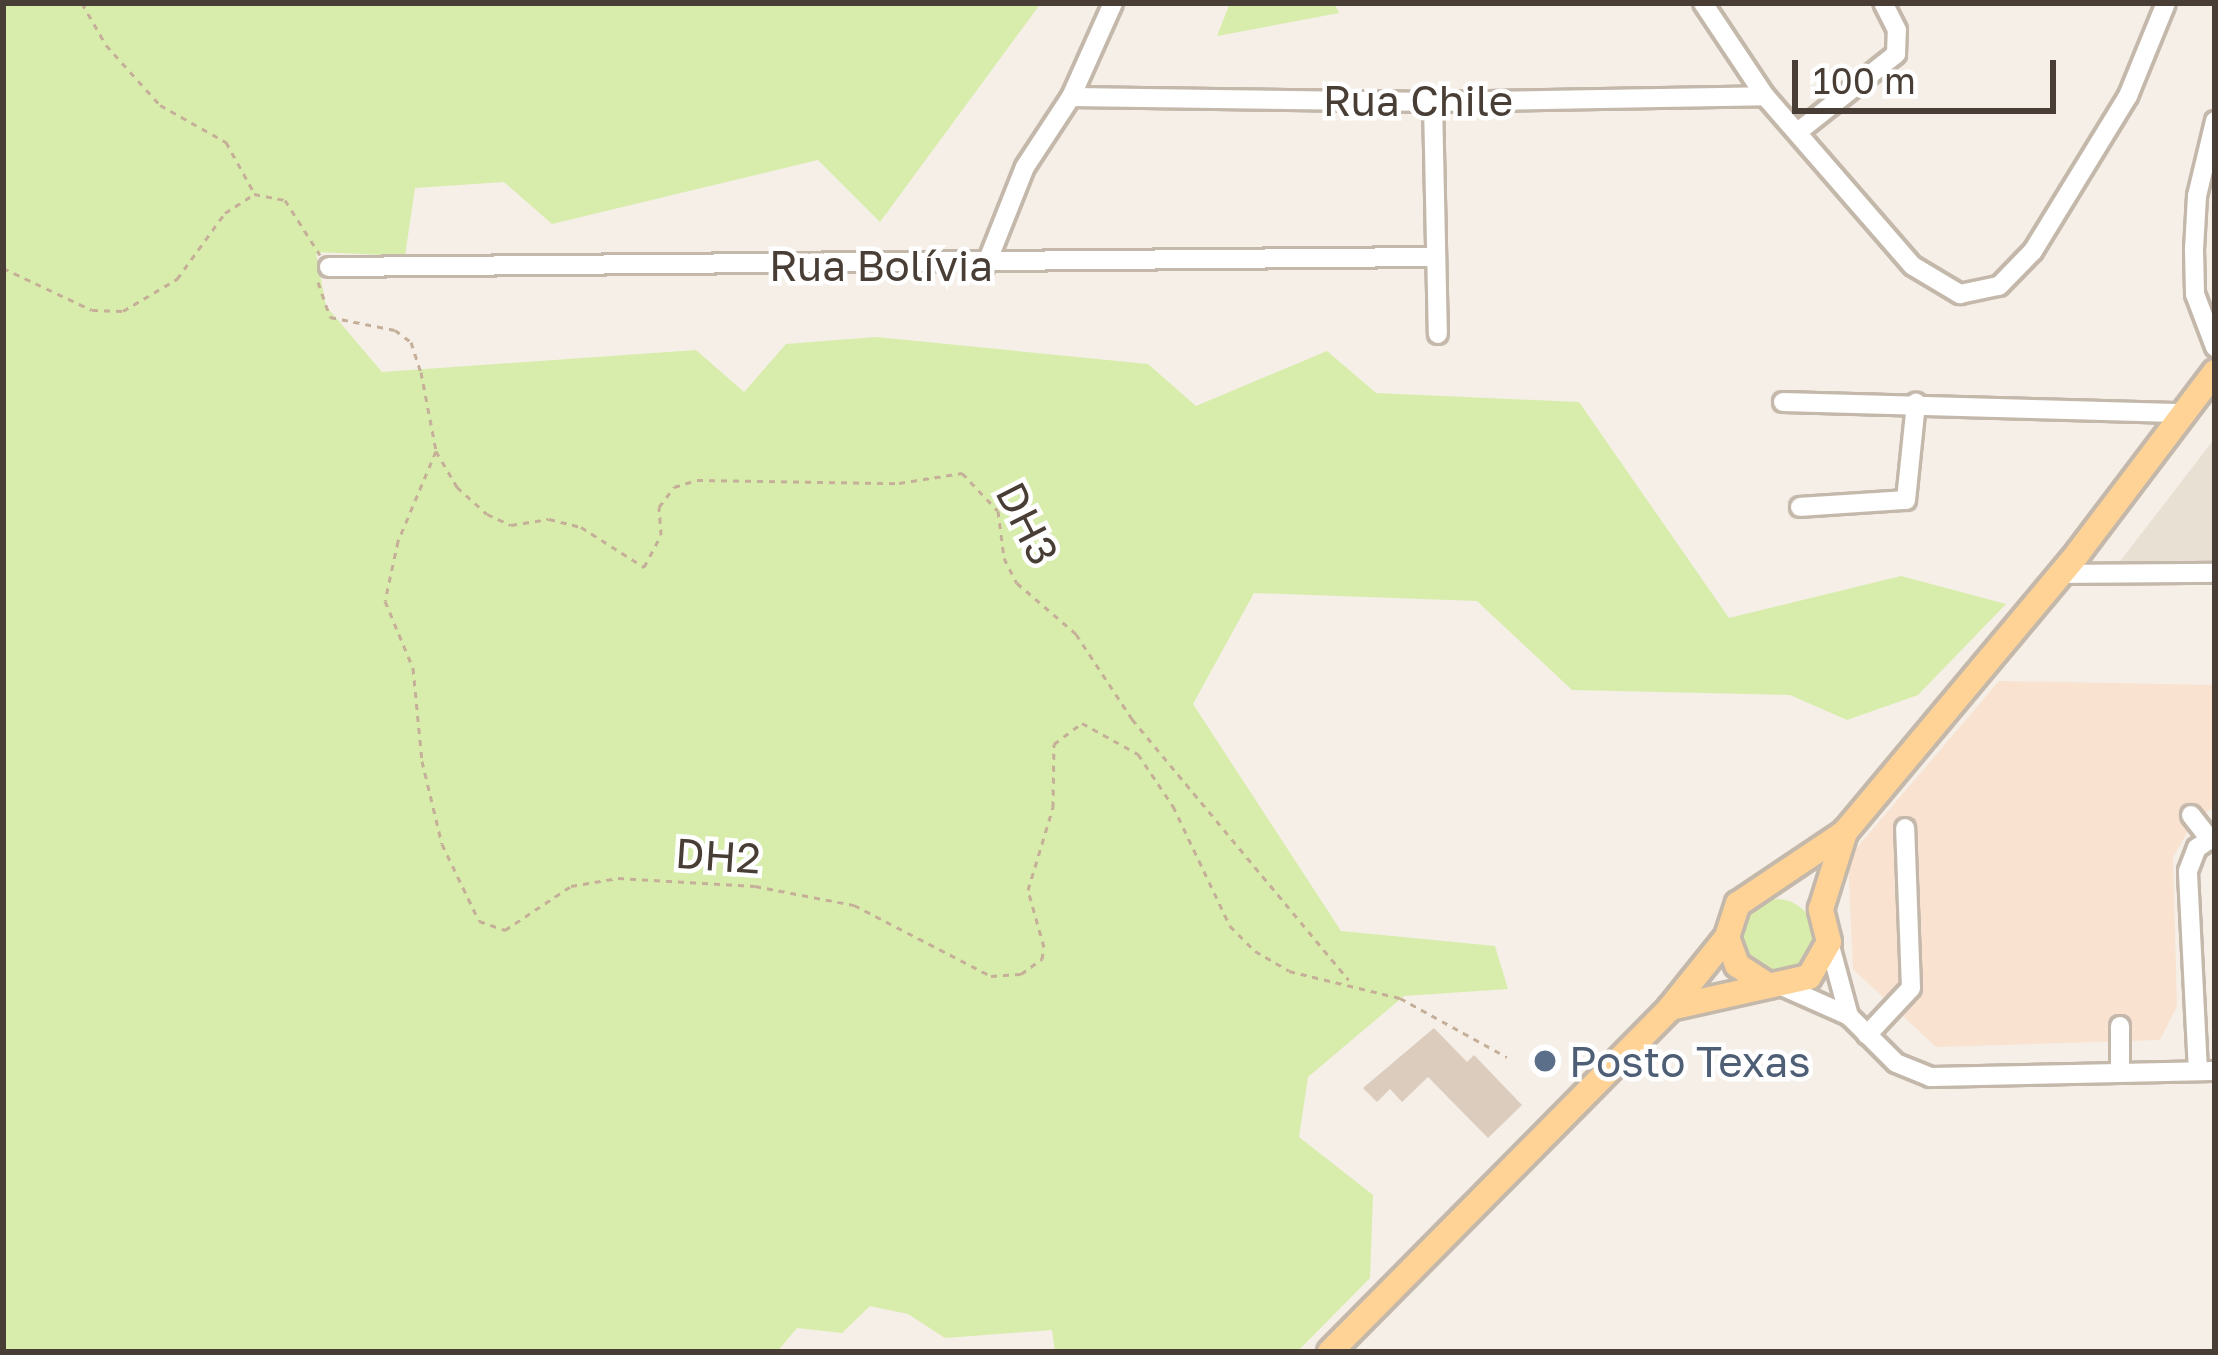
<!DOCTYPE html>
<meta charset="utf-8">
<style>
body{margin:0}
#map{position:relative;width:2218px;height:1355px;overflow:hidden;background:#f5efe7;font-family:"Golos Text",sans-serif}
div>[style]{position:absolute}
.residential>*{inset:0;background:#e9e0d4}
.commercial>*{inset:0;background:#f9e2d0}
.green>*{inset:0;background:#d8edac}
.round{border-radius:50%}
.building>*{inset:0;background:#dbccbe}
.path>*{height:3px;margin-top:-1.5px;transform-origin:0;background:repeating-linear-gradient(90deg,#c5af98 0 6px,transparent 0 12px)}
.roads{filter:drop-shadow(3px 0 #c4b8ab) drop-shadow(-3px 0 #c4b8ab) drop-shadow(0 3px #c4b8ab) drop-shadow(0 -3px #c4b8ab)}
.minor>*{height:18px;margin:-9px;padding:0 9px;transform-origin:9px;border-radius:9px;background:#fff}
.major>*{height:24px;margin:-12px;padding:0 12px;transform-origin:12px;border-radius:12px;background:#ffd396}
.dots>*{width:33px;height:33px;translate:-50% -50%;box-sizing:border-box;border:6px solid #fff;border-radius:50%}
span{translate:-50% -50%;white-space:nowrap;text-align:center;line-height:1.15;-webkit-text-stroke:9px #fff;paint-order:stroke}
.street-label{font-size:42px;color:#493e35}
.service-label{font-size:42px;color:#4e5e75}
.left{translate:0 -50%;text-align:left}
.frame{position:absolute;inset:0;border:6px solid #493e35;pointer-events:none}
.scale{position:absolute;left:1792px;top:60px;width:264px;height:54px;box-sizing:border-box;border:6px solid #493e35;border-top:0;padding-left:15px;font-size:36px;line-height:42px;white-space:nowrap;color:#493e35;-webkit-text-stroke:9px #fff;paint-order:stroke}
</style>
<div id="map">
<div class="residential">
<div style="clip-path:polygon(2215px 438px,2215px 568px,2114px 569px)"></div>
</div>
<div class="commercial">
<div style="clip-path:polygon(1999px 681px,2215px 685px,2215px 807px,2195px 819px,2173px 857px,2177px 1006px,2160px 1040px,1936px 1047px,1853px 969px,1848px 858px)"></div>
</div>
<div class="green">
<div style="clip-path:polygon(3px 3px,1041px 3px,880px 222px,818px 160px,552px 224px,504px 182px,415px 188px,405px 256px,316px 252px,326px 306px,382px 372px,696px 350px,744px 392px,786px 344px,876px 337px,1148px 364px,1196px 406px,1327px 351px,1376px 393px,1579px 402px,1729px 618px,1901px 576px,2006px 604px,1918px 695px,1847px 720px,1790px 695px,1572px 690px,1477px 601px,1254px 593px,1193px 704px,1341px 931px,1495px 946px,1508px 989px,1404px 996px,1308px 1077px,1299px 1137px,1373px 1195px,1370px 1278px,1297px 1352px,1055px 1352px,1052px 1330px,945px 1338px,908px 1314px,870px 1306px,842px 1333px,797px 1328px,777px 1352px,3px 1352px)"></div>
<div style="clip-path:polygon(1230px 3px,1334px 3px,1339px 13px,1217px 36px)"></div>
<div class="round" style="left:1740px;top:899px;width:74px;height:74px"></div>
</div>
<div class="building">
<div style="clip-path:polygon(1434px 1028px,1467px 1062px,1474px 1055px,1522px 1105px,1488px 1138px,1428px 1077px,1402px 1102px,1390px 1089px,1377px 1102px,1363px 1088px)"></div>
</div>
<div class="path">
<div style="left:82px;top:3px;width:48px;rotate:60.3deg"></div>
<div style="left:106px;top:45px;width:81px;rotate:48deg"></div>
<div style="left:160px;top:105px;width:76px;rotate:29.3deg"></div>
<div style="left:226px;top:142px;width:56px;rotate:61.1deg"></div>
<div style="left:3px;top:268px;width:98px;rotate:25.3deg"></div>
<div style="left:92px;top:310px;width:31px;rotate:2deg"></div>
<div style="left:123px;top:311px;width:63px;rotate:-30.7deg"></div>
<div style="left:177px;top:279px;width:82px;rotate:-54deg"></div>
<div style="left:225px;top:213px;width:35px;rotate:-33deg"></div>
<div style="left:254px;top:194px;width:32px;rotate:11deg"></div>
<div style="left:285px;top:200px;width:65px;rotate:57.5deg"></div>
<div style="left:318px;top:282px;width:37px;rotate:71deg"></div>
<div style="left:330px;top:317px;width:66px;rotate:11.3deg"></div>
<div style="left:395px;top:330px;width:20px;rotate:37deg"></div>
<div style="left:411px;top:342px;width:32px;rotate:72deg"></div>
<div style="left:421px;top:372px;width:80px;rotate:79.2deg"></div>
<div style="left:436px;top:451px;width:98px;rotate:112.9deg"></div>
<div style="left:398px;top:541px;width:61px;rotate:102.2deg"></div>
<div style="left:385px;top:601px;width:73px;rotate:67.3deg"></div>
<div style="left:413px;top:668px;width:93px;rotate:84.5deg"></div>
<div style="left:422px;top:761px;width:85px;rotate:76.5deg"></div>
<div style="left:442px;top:844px;width:85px;rotate:64.3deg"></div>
<div style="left:479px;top:921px;width:28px;rotate:19deg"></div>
<div style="left:505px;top:930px;width:79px;rotate:-33.7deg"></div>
<div style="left:571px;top:886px;width:48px;rotate:-9.7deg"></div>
<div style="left:618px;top:878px;width:137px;rotate:3.3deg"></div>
<div style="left:755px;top:886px;width:101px;rotate:10.9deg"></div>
<div style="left:854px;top:905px;width:154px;rotate:27.4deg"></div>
<div style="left:991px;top:976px;width:30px;rotate:-4deg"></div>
<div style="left:1021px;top:974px;width:26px;rotate:-36deg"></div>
<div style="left:1042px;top:959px;width:12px;rotate:-81deg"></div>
<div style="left:1044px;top:947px;width:59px;rotate:-105.7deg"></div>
<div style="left:1028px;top:890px;width:87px;rotate:-73.2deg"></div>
<div style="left:1053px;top:807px;width:63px;rotate:-89.1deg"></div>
<div style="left:1054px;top:744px;width:35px;rotate:-37deg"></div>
<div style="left:1082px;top:723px;width:64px;rotate:29deg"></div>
<div style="left:1138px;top:754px;width:63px;rotate:56.1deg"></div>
<div style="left:1173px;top:806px;width:133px;rotate:64.6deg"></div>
<div style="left:1230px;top:926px;width:35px;rotate:45deg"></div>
<div style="left:1255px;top:951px;width:39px;rotate:30deg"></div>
<div style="left:1289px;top:971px;width:114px;rotate:13.7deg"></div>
<div style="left:1400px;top:998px;width:122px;rotate:28.9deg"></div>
<div style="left:436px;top:451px;width:42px;rotate:59.7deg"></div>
<div style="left:457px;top:487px;width:40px;rotate:42deg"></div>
<div style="left:487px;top:514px;width:26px;rotate:25deg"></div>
<div style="left:511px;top:525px;width:38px;rotate:-9deg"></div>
<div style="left:549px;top:519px;width:33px;rotate:14deg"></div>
<div style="left:581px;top:527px;width:75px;rotate:32.4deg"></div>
<div style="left:644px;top:567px;width:36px;rotate:-62deg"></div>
<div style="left:661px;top:535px;width:28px;rotate:-94deg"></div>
<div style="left:659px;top:507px;width:25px;rotate:-53deg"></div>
<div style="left:674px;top:487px;width:24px;rotate:-17deg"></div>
<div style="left:697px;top:480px;width:202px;rotate:0.9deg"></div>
<div style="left:899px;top:483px;width:64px;rotate:-9deg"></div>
<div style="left:962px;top:473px;width:52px;rotate:46.5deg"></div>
<div style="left:998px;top:511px;width:47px;rotate:82.7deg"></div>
<div style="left:1004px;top:558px;width:28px;rotate:63deg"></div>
<div style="left:1017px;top:583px;width:78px;rotate:40.8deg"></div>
<div style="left:1076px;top:634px;width:102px;rotate:56.6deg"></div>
<div style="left:1132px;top:719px;width:339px;rotate:50.3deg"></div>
</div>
<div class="roads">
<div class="minor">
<div style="left:1703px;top:3px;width:112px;rotate:56.3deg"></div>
<div style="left:1765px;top:96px;width:225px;rotate:49deg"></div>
<div style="left:1913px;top:266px;width:55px;rotate:30.8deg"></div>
<div style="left:1960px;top:294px;width:40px;rotate:-12deg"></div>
<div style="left:1999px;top:286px;width:49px;rotate:-45.8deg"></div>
<div style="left:2033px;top:251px;width:182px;rotate:-58.5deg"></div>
<div style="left:2128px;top:96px;width:100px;rotate:-67.8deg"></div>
<div style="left:1071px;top:97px;width:362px;rotate:0.8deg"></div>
<div style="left:1433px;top:102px;width:332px;rotate:-1deg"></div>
<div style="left:1433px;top:102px;width:232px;rotate:88.8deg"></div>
<div style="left:2215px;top:121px;width:77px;rotate:103.5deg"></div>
<div style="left:2197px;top:196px;width:53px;rotate:93.2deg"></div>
<div style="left:2194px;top:249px;width:45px;rotate:88.7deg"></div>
<div style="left:2195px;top:294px;width:57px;rotate:69.3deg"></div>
<div style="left:1799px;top:131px;width:124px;rotate:-38.4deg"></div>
<div style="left:1896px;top:54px;width:24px;rotate:-88deg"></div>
<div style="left:1897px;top:30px;width:30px;rotate:-117deg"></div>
<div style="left:986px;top:265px;width:105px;rotate:-68.3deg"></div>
<div style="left:1025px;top:167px;width:84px;rotate:-56.7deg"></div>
<div style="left:1071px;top:97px;width:103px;rotate:-65.9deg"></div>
<div style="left:329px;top:267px;width:1104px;rotate:-0.52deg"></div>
<div style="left:1783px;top:402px;width:401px;rotate:1.6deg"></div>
<div style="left:1800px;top:507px;width:106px;rotate:-3.8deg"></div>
<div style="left:1906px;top:500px;width:98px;rotate:-84.1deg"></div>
<div style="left:2061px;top:574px;width:154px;rotate:-0.4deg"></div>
<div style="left:2191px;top:815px;width:29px;rotate:52deg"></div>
<div style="left:1829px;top:942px;width:77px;rotate:74.9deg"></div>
<div style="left:1784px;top:987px;width:71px;rotate:24deg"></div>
<div style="left:1849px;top:1016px;width:66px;rotate:45deg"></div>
<div style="left:1896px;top:1063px;width:37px;rotate:22deg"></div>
<div style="left:1930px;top:1077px;width:285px;rotate:-1.2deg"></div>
<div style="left:2120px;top:1026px;width:45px;rotate:90deg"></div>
<div style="left:1867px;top:1035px;width:64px;rotate:-46.9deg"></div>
<div style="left:1911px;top:988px;width:160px;rotate:-92.1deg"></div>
<div style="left:2198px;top:1071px;width:200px;rotate:-92.9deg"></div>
<div style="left:2188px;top:871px;width:25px;rotate:-69deg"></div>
<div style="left:2197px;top:848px;width:22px;rotate:-34deg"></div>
</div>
<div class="major">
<div style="left:1727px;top:937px;width:30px;rotate:70deg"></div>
<div style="left:1737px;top:965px;width:38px;rotate:33deg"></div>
<div style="left:1670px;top:1008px;width:142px;rotate:-12.6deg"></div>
<div style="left:1809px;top:977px;width:40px;rotate:-60.3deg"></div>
<div style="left:1829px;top:942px;width:34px;rotate:-104deg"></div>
<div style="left:1821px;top:909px;width:81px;rotate:-72.7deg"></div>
<div style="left:1330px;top:1352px;width:484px;rotate:-45.3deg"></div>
<div style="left:1670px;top:1008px;width:91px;rotate:-51.2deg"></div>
<div style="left:1727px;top:937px;width:35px;rotate:-72deg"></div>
<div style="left:1738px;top:904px;width:129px;rotate:-33.9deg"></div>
<div style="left:1845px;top:832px;width:363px;rotate:-50.1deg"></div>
<div style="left:2078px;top:553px;width:227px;rotate:-52.9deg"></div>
</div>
</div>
<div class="dots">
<div style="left:1545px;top:1061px;background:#5c6f8a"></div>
</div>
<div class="street-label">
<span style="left:1418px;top:100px">Rua Chile</span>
<span style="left:881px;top:265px">Rua Bolívia</span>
<span style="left:1028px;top:523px;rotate:63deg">DH3</span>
<span style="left:718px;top:855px;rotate:4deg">DH2</span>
</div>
<div class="service-label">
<span class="left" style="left:1569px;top:1061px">Posto Texas</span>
</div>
<div class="frame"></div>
<div class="scale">100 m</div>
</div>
